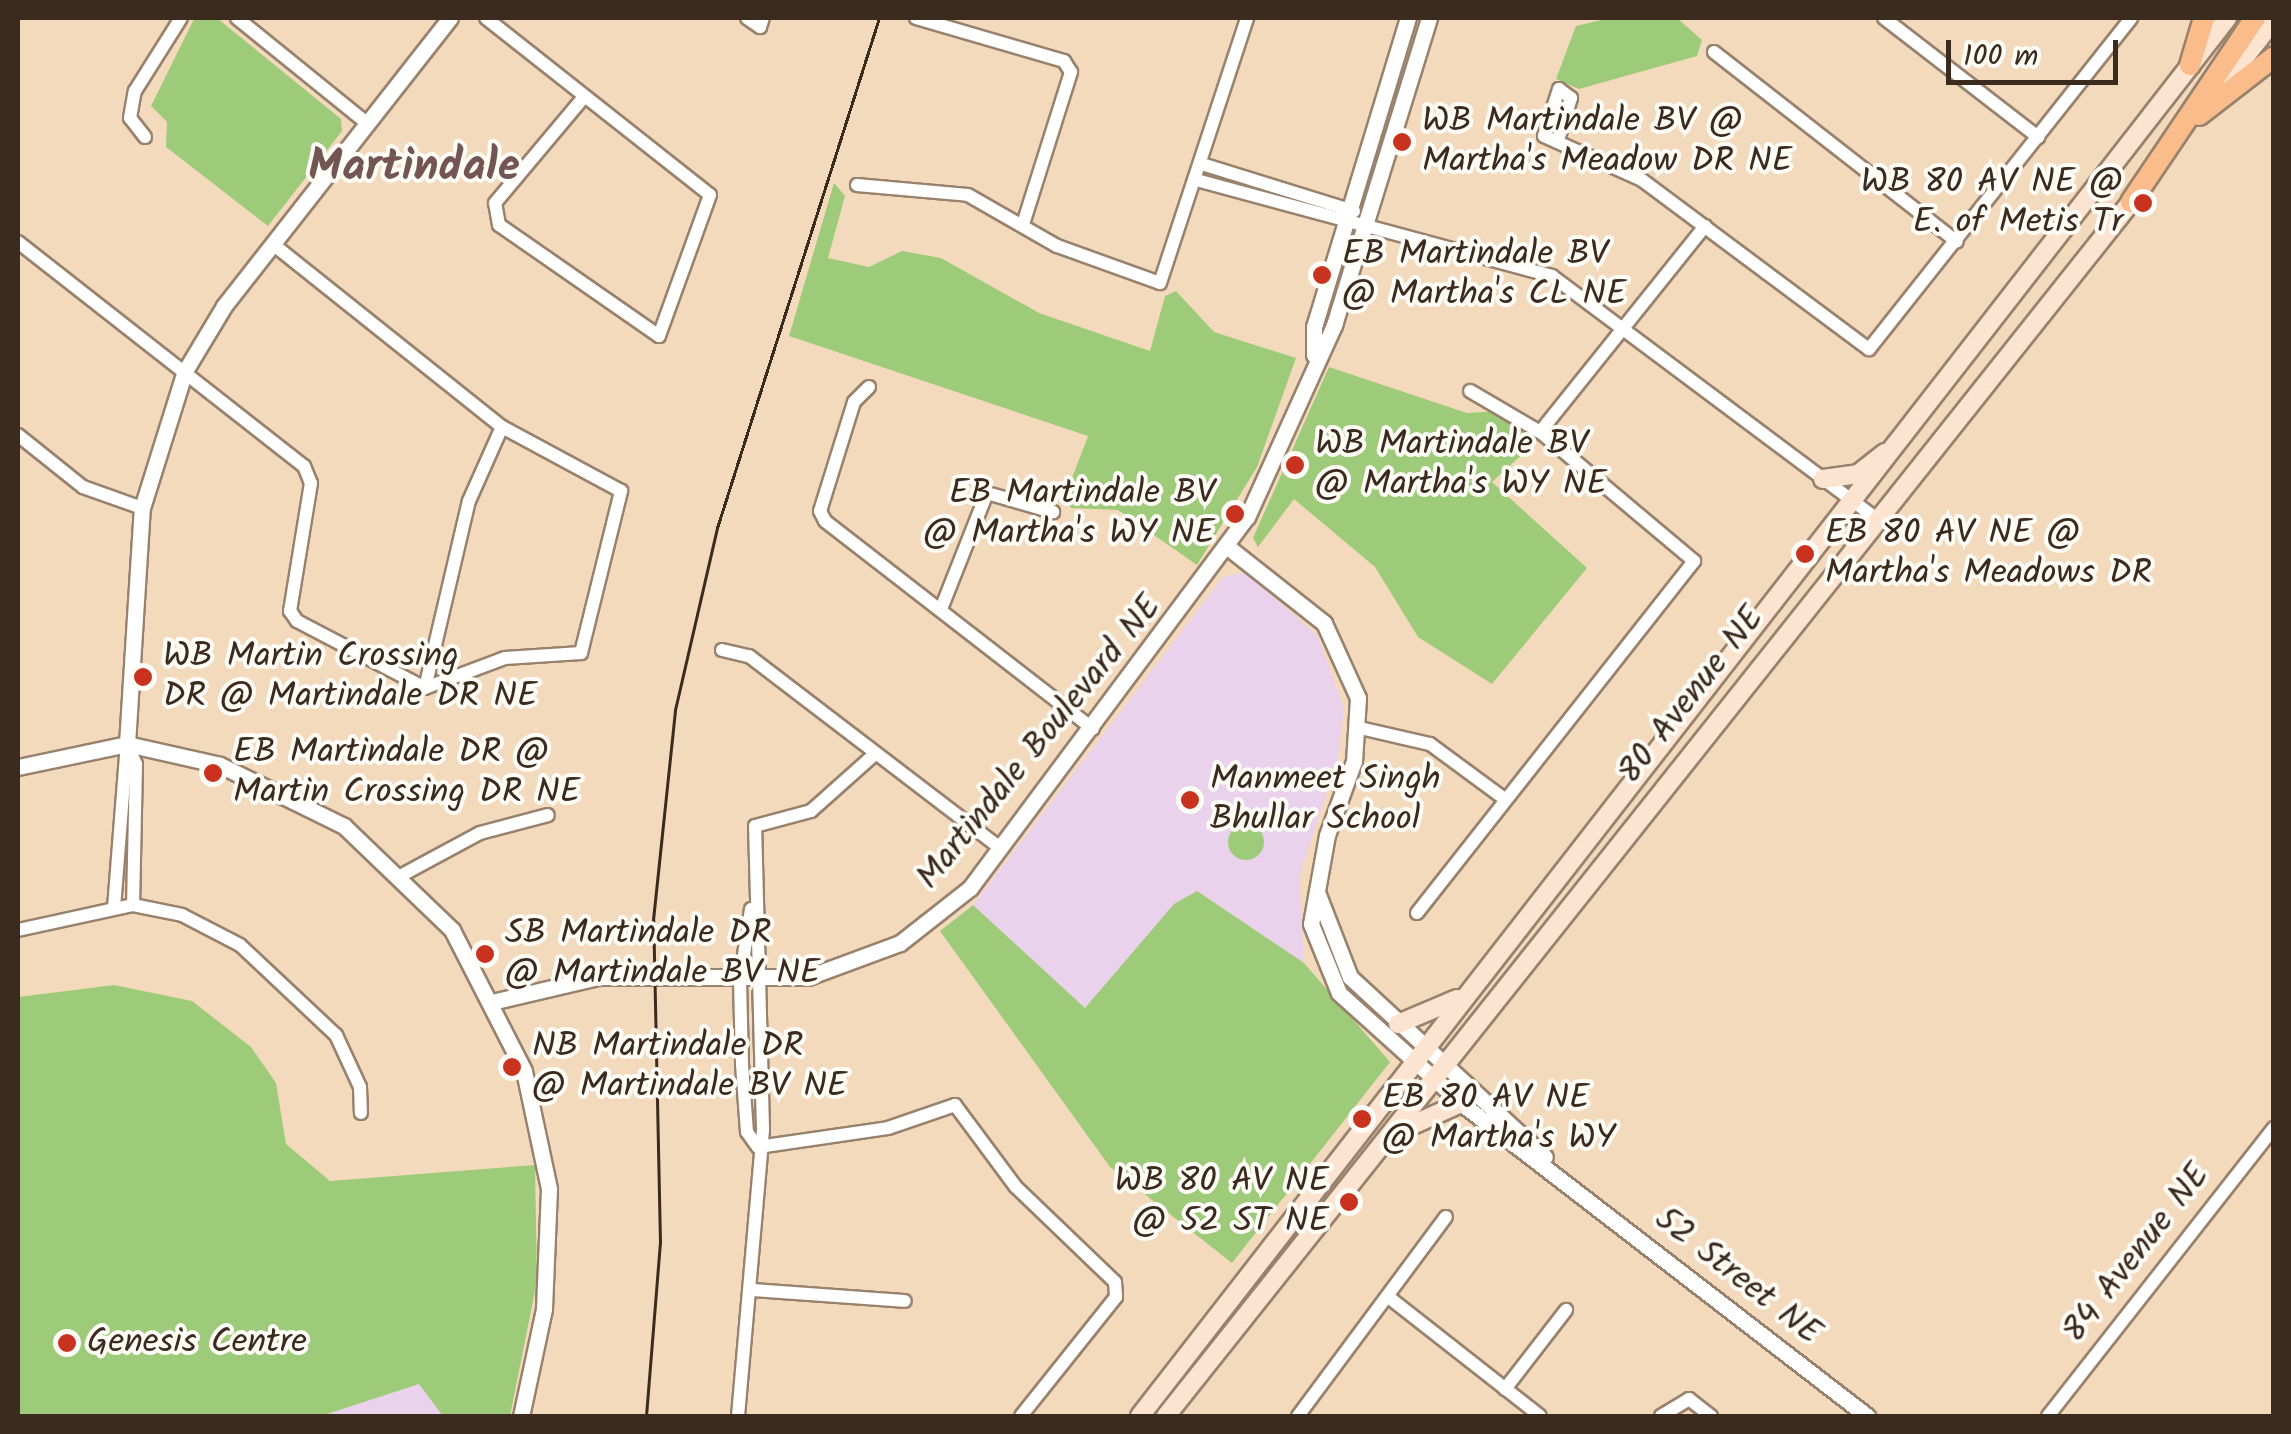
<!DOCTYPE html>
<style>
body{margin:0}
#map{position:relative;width:2291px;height:1434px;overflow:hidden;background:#f4dabc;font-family:Kalam,sans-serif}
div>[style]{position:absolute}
.built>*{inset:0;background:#ead1ec}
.green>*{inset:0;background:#9ecb79}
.round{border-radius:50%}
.roads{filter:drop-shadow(2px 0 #98826d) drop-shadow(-2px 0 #98826d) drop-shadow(0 2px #98826d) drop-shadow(0 -2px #98826d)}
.minor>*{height:12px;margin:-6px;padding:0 6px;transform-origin:6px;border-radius:6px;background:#fff}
.tertiary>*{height:15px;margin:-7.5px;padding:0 7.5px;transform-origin:7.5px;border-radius:7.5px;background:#fff}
.secondary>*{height:18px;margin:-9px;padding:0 9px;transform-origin:9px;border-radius:9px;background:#fde4d0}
.primary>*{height:20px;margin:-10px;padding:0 10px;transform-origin:10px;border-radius:10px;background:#f9bc8a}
.tram>*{height:2.5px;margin:-1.25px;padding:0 1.25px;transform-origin:1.25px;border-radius:1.25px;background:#3b2a1e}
.dots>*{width:28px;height:28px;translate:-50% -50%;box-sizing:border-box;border:5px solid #fdfcf7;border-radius:50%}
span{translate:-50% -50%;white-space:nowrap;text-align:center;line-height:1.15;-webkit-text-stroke:8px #fdfcf7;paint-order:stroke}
.poi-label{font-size:35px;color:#3b2a1e}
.left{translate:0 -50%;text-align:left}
.right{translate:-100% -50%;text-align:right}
.street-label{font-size:35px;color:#3b2a1e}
.district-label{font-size:45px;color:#735553;font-weight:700}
.frame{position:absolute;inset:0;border:20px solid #3b2a1e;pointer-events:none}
.scale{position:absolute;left:1946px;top:40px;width:172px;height:45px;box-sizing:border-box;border:5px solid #3b2a1e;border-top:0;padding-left:12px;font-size:30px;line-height:35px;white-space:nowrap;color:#3b2a1e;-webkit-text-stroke:8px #fdfcf7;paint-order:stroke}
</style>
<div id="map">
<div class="built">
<div style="clip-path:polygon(1246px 573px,1318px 636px,1344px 709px,1338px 758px,1299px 877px,1304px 963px,1197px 891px,1174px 904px,1085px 1008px,973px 905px,1224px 576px)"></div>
<div style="clip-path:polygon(419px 1384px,443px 1416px,321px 1416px)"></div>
</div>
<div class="green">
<div style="clip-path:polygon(217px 18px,341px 119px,342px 131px,268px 226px,166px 147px,167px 122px,151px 106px,194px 19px)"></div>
<div style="clip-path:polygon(1610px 18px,1677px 18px,1702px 40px,1697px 56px,1579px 89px,1556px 79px,1576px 26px)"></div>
<div style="clip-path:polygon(834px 183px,845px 196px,828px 258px,869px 267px,902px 251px,941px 258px,1039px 313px,1150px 351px,1165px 296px,1176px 291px,1214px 332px,1296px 358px,1257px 467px,1197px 565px,1118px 510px,1071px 508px,1065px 496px,1088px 436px,789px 336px)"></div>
<div style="clip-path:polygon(1329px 367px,1467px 413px,1500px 411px,1537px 441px,1492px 482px,1587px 568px,1492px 684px,1418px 637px,1375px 567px,1294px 499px,1258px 547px,1253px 538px)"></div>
<div class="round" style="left:1228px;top:824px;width:36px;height:36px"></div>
<div style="clip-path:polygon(1197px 891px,1304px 963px,1390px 1062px,1232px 1263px,1110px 1167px,940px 931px,973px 905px,1085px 1008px,1174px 904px)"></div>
<div style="clip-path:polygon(114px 985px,192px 1001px,251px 1047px,276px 1083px,286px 1144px,330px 1181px,535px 1165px,537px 1281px,510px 1416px,443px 1416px,419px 1384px,321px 1416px,18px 1416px,18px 997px)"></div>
</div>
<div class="roads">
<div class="minor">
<div style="left:237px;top:18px;width:164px;rotate:39deg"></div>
<div style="left:486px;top:18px;width:285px;rotate:38.3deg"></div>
<div style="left:710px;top:195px;width:150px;rotate:109.9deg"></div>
<div style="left:659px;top:336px;width:195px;rotate:-145.2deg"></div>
<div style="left:499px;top:225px;width:22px;rotate:-100deg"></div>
<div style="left:495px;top:203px;width:138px;rotate:-50deg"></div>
<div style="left:747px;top:18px;width:16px;rotate:35deg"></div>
<div style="left:760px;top:27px;width:9px;rotate:-72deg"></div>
<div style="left:916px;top:18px;width:154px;rotate:16.2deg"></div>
<div style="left:1064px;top:61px;width:13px;rotate:58deg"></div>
<div style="left:1071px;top:72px;width:156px;rotate:107.5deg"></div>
<div style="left:1884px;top:18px;width:195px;rotate:37.7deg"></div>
<div style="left:1714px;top:52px;width:308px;rotate:38deg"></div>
<div style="left:145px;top:137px;width:24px;rotate:-128deg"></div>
<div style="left:130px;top:118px;width:27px;rotate:-80deg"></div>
<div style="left:135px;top:91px;width:86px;rotate:-57.8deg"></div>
<div style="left:1558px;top:140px;width:44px;rotate:-72.8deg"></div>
<div style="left:1571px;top:98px;width:15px;rotate:-143deg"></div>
<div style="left:1559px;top:89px;width:49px;rotate:107.7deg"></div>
<div style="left:1544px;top:136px;width:107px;rotate:24.2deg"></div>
<div style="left:1642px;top:180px;width:283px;rotate:36.7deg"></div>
<div style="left:1869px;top:349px;width:422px;rotate:-51.6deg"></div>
<div style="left:1205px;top:165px;width:156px;rotate:17.2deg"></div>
<div style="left:1200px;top:181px;width:365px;rotate:15.1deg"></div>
<div style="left:1552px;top:276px;width:402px;rotate:36.8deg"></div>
<div style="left:857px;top:185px;width:111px;rotate:5.1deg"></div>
<div style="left:968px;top:195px;width:103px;rotate:29.8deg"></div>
<div style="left:1057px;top:246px;width:109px;rotate:19.8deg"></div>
<div style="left:1160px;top:283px;width:279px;rotate:-71.8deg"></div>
<div style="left:18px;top:242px;width:363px;rotate:38.1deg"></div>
<div style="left:304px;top:466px;width:18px;rotate:68deg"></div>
<div style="left:311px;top:483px;width:130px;rotate:99.3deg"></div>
<div style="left:290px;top:611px;width:12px;rotate:55deg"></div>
<div style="left:297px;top:621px;width:144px;rotate:27.6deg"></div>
<div style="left:425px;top:688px;width:85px;rotate:-20.6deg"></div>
<div style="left:505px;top:658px;width:76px;rotate:-3.8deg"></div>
<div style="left:581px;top:653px;width:167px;rotate:-76.1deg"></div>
<div style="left:621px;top:491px;width:135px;rotate:-151.7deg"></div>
<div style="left:502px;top:427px;width:293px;rotate:-141.4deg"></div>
<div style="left:869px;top:387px;width:21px;rotate:135deg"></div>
<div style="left:854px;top:402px;width:114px;rotate:107.3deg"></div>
<div style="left:820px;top:511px;width:11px;rotate:63deg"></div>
<div style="left:825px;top:521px;width:339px;rotate:37.8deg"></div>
<div style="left:1540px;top:432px;width:264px;rotate:-51.3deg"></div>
<div style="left:18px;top:435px;width:83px;rotate:38.7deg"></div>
<div style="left:83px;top:487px;width:63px;rotate:19.6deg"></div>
<div style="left:941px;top:609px;width:125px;rotate:-68.4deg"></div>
<div style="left:987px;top:493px;width:69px;rotate:16.1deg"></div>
<div style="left:722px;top:650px;width:28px;rotate:13deg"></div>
<div style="left:749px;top:656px;width:317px;rotate:37.4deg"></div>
<div style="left:425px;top:688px;width:192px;rotate:-76.8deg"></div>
<div style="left:469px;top:501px;width:81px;rotate:-66deg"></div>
<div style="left:1360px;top:728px;width:72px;rotate:12.9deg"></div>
<div style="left:1430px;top:744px;width:94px;rotate:36.4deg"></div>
<div style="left:127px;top:744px;width:22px;rotate:66deg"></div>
<div style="left:136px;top:764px;width:141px;rotate:91.2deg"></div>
<div style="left:402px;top:875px;width:89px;rotate:-28.3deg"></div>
<div style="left:480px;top:833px;width:70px;rotate:-14.8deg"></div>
<div style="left:114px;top:908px;width:165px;rotate:-85.5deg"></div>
<div style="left:751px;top:909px;width:73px;rotate:98.7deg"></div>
<div style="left:740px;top:981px;width:83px;rotate:88.6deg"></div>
<div style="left:742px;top:1064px;width:68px;rotate:85.8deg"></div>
<div style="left:747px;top:1132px;width:19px;rotate:54deg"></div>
<div style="left:1417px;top:913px;width:448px;rotate:-51.8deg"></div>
<div style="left:1694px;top:561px;width:201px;rotate:-140deg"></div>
<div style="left:1540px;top:432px;width:81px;rotate:-149.6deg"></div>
<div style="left:18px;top:930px;width:118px;rotate:-12.3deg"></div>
<div style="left:133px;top:905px;width:50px;rotate:11.5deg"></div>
<div style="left:182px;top:915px;width:65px;rotate:27.3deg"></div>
<div style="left:240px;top:945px;width:132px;rotate:43.2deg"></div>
<div style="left:336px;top:1035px;width:57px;rotate:65.2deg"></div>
<div style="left:360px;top:1087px;width:26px;rotate:88deg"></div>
<div style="left:758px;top:1147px;width:131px;rotate:-8.3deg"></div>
<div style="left:888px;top:1128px;width:71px;rotate:-18.9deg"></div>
<div style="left:955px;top:1105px;width:102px;rotate:53.4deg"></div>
<div style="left:1016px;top:1187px;width:137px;rotate:43.8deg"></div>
<div style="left:1115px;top:1282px;width:15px;rotate:86deg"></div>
<div style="left:1116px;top:1297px;width:152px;rotate:128.6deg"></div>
<div style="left:752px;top:1290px;width:153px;rotate:4.1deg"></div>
<div style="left:1391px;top:1299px;width:189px;rotate:38.1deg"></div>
<div style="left:1505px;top:1389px;width:100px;rotate:-52.3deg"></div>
<div style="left:738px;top:1416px;width:288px;rotate:-85deg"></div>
<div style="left:763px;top:1129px;width:303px;rotate:-91.5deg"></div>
<div style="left:755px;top:826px;width:58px;rotate:-15deg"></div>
<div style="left:811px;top:811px;width:86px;rotate:-41.7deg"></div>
<div style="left:1298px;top:1416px;width:248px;rotate:-53.4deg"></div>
<div style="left:1661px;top:1416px;width:33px;rotate:-31deg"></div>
<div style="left:1689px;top:1399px;width:28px;rotate:38deg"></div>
<div style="left:2048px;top:1416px;width:366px;rotate:-51.9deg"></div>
</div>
<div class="tertiary">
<div style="left:1314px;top:355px;width:28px;rotate:-90deg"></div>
<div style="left:1314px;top:327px;width:323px;rotate:-73.1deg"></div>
<div style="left:1229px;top:548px;width:121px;rotate:38.3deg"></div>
<div style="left:1324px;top:623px;width:82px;rotate:65.6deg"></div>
<div style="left:1358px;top:698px;width:63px;rotate:93.6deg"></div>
<div style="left:1354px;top:761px;width:79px;rotate:110deg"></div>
<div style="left:1327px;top:835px;width:90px;rotate:100.2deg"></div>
<div style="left:1311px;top:924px;width:74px;rotate:67.9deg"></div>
<div style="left:1339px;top:993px;width:164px;rotate:42deg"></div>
<div style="left:1461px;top:1103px;width:513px;rotate:37.63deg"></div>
<div style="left:127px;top:744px;width:236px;rotate:-86.4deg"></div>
<div style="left:142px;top:508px;width:144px;rotate:-72.6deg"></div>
<div style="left:185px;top:371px;width:76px;rotate:-59deg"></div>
<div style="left:224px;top:306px;width:366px;rotate:-51.9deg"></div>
<div style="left:18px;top:767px;width:111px;rotate:-11.9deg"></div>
<div style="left:127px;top:744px;width:95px;rotate:12.7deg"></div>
<div style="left:220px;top:765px;width:138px;rotate:26.2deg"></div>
<div style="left:344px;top:826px;width:150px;rotate:43.9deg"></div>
<div style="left:452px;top:930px;width:158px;rotate:62.9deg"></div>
<div style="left:524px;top:1071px;width:121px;rotate:78deg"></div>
<div style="left:549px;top:1189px;width:120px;rotate:92.4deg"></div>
<div style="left:544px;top:1309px;width:109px;rotate:102.1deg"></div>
<div style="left:1317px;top:892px;width:91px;rotate:68.8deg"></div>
<div style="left:1350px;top:977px;width:265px;rotate:42.7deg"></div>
<div style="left:496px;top:1001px;width:105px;rotate:-13.2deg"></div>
<div style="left:598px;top:977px;width:210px"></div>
<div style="left:808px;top:977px;width:98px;rotate:-20.3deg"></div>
<div style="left:900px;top:943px;width:89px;rotate:-38.2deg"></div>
<div style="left:970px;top:888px;width:463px;rotate:-53.3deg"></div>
<div style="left:1247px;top:517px;width:211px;rotate:-65.6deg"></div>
<div style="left:1334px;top:325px;width:321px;rotate:-72.8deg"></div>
</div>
<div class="secondary">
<div style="left:2209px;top:102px;width:105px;rotate:-51.6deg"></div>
<div style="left:1823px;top:479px;width:35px;rotate:-8deg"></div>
<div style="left:1858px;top:474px;width:34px;rotate:-38deg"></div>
<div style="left:1398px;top:1024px;width:64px;rotate:-23deg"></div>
<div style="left:1397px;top:1132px;width:70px;rotate:-24.4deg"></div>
<div style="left:1140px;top:1416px;width:1771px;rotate:-52.13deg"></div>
<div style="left:1166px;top:1416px;width:1562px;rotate:-51.52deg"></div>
</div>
<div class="primary">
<div style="left:2190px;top:65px;width:49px;rotate:-73.4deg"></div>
<div style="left:2199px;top:115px;width:95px;rotate:-37.7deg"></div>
<div style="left:2131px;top:202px;width:222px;rotate:-56deg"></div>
</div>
</div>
<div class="tram">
<div style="left:646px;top:1416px;width:174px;rotate:-85.4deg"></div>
<div style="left:660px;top:1243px;width:323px;rotate:-91.2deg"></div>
<div style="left:653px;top:920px;width:211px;rotate:-84deg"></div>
<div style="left:675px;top:710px;width:187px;rotate:-77deg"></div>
<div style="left:717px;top:528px;width:535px;rotate:-72.38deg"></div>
</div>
<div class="dots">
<div style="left:1402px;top:142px;background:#c8321e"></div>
<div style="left:2143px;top:203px;background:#c8321e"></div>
<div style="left:1322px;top:275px;background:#c8321e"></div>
<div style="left:1295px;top:465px;background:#c8321e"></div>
<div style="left:1235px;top:514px;background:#c8321e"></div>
<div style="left:1805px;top:554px;background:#c8321e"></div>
<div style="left:143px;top:677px;background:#c8321e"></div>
<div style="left:213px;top:773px;background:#c8321e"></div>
<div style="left:1190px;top:800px;background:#c8321e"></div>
<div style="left:485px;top:954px;background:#c8321e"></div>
<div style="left:512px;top:1067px;background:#c8321e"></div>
<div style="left:1362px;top:1119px;background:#c8321e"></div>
<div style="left:1349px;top:1202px;background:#c8321e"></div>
<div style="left:67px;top:1343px;background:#c8321e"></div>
</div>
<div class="poi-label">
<span class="left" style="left:1422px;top:142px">WB Martindale BV @<br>Martha's Meadow DR NE</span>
<span class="right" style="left:2123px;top:203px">WB 80 AV NE @<br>E. of Metis Tr</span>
<span class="left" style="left:1342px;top:275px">EB Martindale BV<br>@ Martha's CL NE</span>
<span class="left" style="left:1315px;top:465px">WB Martindale BV<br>@ Martha's WY NE</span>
<span class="right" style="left:1215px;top:514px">EB Martindale BV<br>@ Martha's WY NE</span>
<span class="left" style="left:1825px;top:554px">EB 80 AV NE @<br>Martha's Meadows DR</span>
<span class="left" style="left:163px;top:677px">WB Martin Crossing<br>DR @ Martindale DR NE</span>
<span class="left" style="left:233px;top:773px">EB Martindale DR @<br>Martin Crossing DR NE</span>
<span class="left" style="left:1210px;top:800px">Manmeet Singh<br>Bhullar School</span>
<span class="left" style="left:505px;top:954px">SB Martindale DR<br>@ Martindale BV NE</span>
<span class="left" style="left:532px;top:1067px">NB Martindale DR<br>@ Martindale BV NE</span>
<span class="left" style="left:1382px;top:1119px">EB 80 AV NE<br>@ Martha's WY</span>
<span class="right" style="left:1329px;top:1202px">WB 80 AV NE<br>@ 52 ST NE</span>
<span class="left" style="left:87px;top:1343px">Genesis Centre</span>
</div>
<div class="street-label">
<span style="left:1692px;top:696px;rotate:-52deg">80 Avenue NE</span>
<span style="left:1040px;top:743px;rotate:-51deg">Martindale Boulevard NE</span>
<span style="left:2137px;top:1254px;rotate:-52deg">84 Avenue NE</span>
<span style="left:1737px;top:1277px;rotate:38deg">52 Street NE</span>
</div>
<div class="district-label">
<span style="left:414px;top:169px">Martindale</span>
</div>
<div class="frame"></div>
<div class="scale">100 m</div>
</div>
